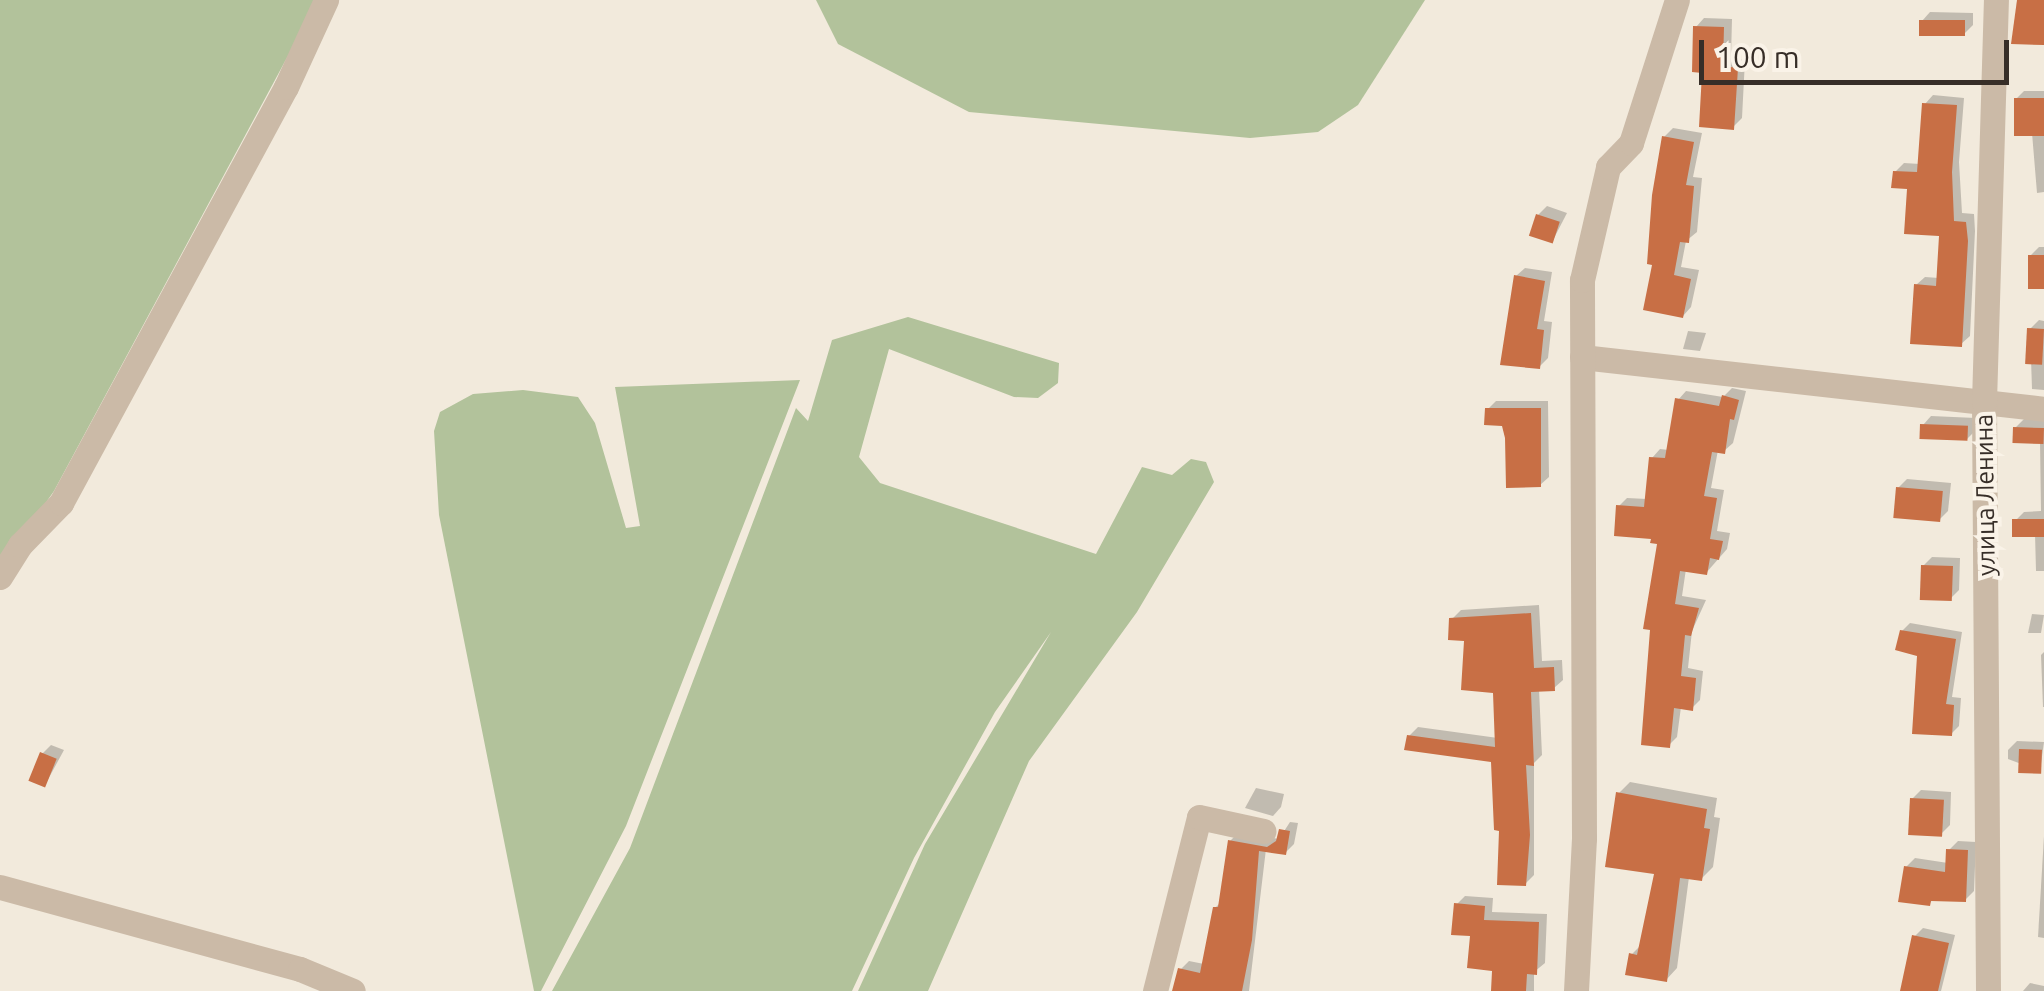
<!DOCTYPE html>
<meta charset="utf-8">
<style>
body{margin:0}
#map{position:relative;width:2044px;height:991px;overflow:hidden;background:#f2eadc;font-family:Ubuntu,sans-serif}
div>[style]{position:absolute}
.green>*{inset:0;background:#b2c29b}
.shadow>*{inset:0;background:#0003}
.building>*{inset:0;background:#c86f45;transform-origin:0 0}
.minor>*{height:25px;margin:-12.5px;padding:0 12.5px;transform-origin:12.5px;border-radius:12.5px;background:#cbbaa7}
span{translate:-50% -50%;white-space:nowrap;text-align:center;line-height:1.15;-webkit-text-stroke:8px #faf3e8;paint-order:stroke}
.street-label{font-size:25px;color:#372e28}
.scale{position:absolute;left:1699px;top:40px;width:310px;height:45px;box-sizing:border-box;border:5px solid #372e28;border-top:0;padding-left:12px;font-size:30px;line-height:35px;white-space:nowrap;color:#372e28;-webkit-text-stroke:8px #faf3e8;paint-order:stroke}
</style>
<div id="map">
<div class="green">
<div style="clip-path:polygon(0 0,318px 0,54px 491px,0 568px)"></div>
<div style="clip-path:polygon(816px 0,1425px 0,1358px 105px,1318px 132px,1250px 138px,969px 112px,838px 44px)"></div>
<div style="clip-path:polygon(908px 317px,1059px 363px,1058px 383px,1038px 398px,1014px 397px,889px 349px,859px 457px,880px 483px,1096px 554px,1142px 467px,1172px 475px,1191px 459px,1206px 462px,1214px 482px,1137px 612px,1029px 761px,928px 991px,858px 991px,925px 844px,1051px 632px,995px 712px,914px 858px,852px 991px,552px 991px,630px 848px,796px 408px,808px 421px,832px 340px)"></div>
<div style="clip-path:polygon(800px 380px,626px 826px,541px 991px,534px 991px,439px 515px,434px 431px,440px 412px,473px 394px,523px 390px,578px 397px,595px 423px,626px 528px,640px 526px,615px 387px)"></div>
</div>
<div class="shadow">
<div style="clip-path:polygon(1930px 12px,1973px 13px,1973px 25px,1964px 34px,1922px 21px)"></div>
<div style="clip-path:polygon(1704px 18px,1732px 19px,1731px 58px,1745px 60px,1742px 118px,1733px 127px,1705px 71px,1696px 27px)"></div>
<div style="clip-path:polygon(2024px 91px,2044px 91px,2044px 192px,2037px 193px,2032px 133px,2016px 99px)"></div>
<div style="clip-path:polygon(1933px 95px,1964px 98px,1959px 162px,1962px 213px,1974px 214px,1975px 231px,1970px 336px,1961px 344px,1916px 285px,1925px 277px,1939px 278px,1942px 233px,1895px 172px,1904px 163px,1920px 164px,1925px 104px)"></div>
<div style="clip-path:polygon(1673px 128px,1702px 133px,1693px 177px,1702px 178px,1697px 232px,1686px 241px,1681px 267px,1699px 270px,1691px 307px,1683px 316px,1655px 263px,1664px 137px)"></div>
<div style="clip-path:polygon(1547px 206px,1567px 213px,1552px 242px,1538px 215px)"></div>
<div style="clip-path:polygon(2039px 247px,2044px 247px,2044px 287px,2030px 256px)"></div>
<div style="clip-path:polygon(1525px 268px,1552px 272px,1544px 321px,1552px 322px,1548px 358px,1539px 367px,1516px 276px)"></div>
<div style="clip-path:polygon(2039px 320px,2044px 321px,2044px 390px,2032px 389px,2030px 329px)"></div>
<div style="clip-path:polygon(1688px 331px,1706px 333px,1700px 351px,1683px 349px)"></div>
<div style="clip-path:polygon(1732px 388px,1746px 391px,1733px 443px,1724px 451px,1718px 450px,1711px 488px,1724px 490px,1717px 531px,1730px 533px,1727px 549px,1706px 573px,1686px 569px,1682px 596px,1706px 600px,1692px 631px,1688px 668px,1703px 671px,1700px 700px,1692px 708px,1681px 707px,1677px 737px,1669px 745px,1660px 542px,1619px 506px,1627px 498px,1647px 499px,1652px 458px,1660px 449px,1669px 450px,1678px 400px,1686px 391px,1723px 397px)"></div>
<div style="clip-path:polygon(1496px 401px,1548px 401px,1549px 477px,1540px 485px,1508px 438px,1504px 424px,1488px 409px)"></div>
<div style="clip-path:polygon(1931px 416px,1976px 418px,1976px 430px,1967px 439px,1923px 425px)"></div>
<div style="clip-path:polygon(2025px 418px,2044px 419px,2044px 571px,2036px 571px,2035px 534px,2014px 522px,2024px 512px,2041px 511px,2040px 442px,2015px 428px)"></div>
<div style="clip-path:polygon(1907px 479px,1951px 483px,1948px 511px,1939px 520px,1898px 488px)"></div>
<div style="clip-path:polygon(1932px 557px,1960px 558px,1959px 590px,1950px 599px,1923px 566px)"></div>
<div style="clip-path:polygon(1539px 605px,1542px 661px,1562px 660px,1563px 680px,1554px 688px,1539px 689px,1542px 755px,1534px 763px,1534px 875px,1525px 884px,1501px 829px,1493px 760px,1409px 736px,1418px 727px,1498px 738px,1495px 690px,1452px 619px,1461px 610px)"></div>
<div style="clip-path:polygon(2032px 614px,2044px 615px,2041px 633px,2028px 633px)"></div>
<div style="clip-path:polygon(1910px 623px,1962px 632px,1952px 697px,1961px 698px,1959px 726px,1951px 734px,1920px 654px,1902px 631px)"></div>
<div style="clip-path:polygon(2044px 652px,2044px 707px,2043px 707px,2041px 655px)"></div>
<div style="clip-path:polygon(2017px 741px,2044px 742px,2040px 771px,2008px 759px,2008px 750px)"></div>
<div style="clip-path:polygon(51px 745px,64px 750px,45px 785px,42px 754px)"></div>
<div style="clip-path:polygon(1630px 782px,1717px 798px,1714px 817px,1720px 818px,1713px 867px,1701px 879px,1689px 877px,1677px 968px,1666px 980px,1631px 955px,1642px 944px,1657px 872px,1619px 793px)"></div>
<div style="clip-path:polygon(1256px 788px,1284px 794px,1281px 807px,1273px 816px,1245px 808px)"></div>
<div style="clip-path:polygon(1921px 790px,1951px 792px,1950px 825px,1941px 834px,1912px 799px)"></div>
<div style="clip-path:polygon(1290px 822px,1298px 823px,1294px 844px,1285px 853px,1266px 849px,1249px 991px,1174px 991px,1180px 970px,1189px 961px,1204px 964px,1215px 908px,1221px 902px,1230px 841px,1239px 832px,1279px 839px)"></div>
<div style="clip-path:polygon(2044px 836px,2044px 938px,2038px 937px)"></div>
<div style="clip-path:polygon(1958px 841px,1976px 842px,1974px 891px,1965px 900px,1934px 898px,1929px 904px,1906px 867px,1915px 858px,1948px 863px,1949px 850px)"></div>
<div style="clip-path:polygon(1465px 896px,1493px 898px,1492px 912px,1547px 914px,1545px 963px,1534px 972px,1534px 991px,1494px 991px,1495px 968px,1456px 905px)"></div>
<div style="clip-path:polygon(1923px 928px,1955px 935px,1941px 991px,1910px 991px,1915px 936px)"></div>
<div style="clip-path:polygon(2030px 983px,2044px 986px,2044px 991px,2023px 991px)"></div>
</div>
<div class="building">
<div style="clip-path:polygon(2017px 0,2044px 0,2044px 45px,2011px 44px)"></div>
<div style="left:1919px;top:20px;width:46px;height:16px"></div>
<div style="clip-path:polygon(1693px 26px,1724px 27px,1723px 66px,1738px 68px,1734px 130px,1699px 127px,1702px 73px,1692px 72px)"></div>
<div style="left:2014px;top:98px;width:30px;height:38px"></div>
<div style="clip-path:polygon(1922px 103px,1957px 105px,1952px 172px,1954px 221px,1966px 222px,1968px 241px,1962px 347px,1910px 344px,1914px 284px,1936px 286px,1939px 236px,1904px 234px,1907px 189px,1891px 188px,1893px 171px,1917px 172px)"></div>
<div style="clip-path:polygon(1662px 136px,1694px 142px,1686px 185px,1694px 186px,1689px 243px,1680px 242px,1674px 275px,1691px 279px,1683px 318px,1643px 310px,1652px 265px,1647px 264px,1652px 195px)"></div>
<div style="left:1536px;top:214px;width:25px;height:23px;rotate:18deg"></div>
<div style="left:2028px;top:255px;width:16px;height:34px"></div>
<div style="clip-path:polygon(1514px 275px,1545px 281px,1537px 329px,1544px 330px,1540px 369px,1500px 365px)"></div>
<div style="left:2027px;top:328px;width:17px;height:36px;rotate:3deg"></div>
<div style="clip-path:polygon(1722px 395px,1739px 400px,1734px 420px,1730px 419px,1725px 454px,1712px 452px,1704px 496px,1717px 498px,1710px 539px,1723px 541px,1719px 560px,1710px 558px,1707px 575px,1680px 571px,1675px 604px,1699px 608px,1691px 636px,1685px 635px,1681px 676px,1696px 678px,1693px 711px,1674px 708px,1670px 748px,1641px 745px,1650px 630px,1643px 629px,1657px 544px,1650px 543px,1651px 539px,1614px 536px,1616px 505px,1644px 507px,1649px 457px,1665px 458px,1675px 398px,1719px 406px)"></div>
<div style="clip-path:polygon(1485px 408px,1541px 408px,1541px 487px,1506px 488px,1505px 438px,1502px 426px,1484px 425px)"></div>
<div style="left:1920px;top:424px;width:48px;height:15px;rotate:2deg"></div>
<div style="left:2013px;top:427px;width:31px;height:16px;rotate:2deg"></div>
<div style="left:1896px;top:487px;width:47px;height:31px;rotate:5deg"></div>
<div style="left:2044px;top:519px;width:18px;height:32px;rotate:90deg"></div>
<div style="left:1921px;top:565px;width:32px;height:35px;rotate:2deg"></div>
<div style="clip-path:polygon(1531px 613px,1534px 668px,1554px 667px,1555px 691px,1531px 692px,1534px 766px,1526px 765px,1530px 835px,1526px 886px,1497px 885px,1499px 831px,1494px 830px,1491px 762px,1404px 750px,1407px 735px,1495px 747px,1493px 693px,1461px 690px,1464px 641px,1448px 640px,1449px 618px)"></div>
<div style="clip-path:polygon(1900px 630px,1956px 639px,1946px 704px,1954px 705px,1952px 736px,1912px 734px,1917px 656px,1895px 650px)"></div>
<div style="left:2019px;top:749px;width:23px;height:24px;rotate:2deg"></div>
<div style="left:40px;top:752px;width:18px;height:31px;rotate:22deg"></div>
<div style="clip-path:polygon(1616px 792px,1707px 809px,1704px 828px,1710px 829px,1702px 881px,1680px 878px,1667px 982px,1625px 975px,1629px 953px,1637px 955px,1654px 874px,1605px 867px)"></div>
<div style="left:1910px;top:798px;width:34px;height:37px;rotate:3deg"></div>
<div style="clip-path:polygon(1279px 829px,1290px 831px,1286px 855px,1259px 851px,1252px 940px,1242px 991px,1172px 991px,1178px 968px,1200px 973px,1213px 907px,1218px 907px,1228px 840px,1267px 847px,1276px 841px)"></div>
<div style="clip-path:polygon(1946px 849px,1968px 850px,1966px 902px,1931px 901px,1930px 906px,1898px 902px,1904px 866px,1945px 872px)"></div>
<div style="clip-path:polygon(1454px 903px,1485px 906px,1484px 920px,1539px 922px,1537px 975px,1527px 974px,1526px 991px,1491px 991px,1492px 971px,1467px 968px,1470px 936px,1451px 935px)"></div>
<div style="clip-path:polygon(1912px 935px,1949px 943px,1938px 991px,1900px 991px)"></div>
</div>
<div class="minor">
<div style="left:1582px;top:357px;width:465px;rotate:6.4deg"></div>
<div style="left:0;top:577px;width:38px;rotate:-58deg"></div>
<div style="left:20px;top:545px;width:59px;rotate:-45.7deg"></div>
<div style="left:61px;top:503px;width:473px;rotate:-61.6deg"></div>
<div style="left:286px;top:87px;width:96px;rotate:-65.3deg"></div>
<div style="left:0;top:887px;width:311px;rotate:15.3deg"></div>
<div style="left:300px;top:969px;width:57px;rotate:22.5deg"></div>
<div style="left:1155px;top:991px;width:179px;rotate:-75.8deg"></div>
<div style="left:1199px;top:817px;width:66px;rotate:12.3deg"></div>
<div style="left:1576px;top:991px;width:153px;rotate:-87deg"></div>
<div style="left:1584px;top:838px;width:558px;rotate:-90.21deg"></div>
<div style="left:1582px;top:280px;width:116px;rotate:-77deg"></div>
<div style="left:1608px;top:167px;width:33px;rotate:-46deg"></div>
<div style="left:1631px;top:143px;width:150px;rotate:-72.2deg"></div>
<div style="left:1988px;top:991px;width:589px;rotate:-90.39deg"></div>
<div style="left:1984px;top:402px;width:402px;rotate:-88.3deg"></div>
</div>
<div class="street-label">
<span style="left:1985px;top:495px;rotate:-91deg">улица Ленина</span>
</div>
<div class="scale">100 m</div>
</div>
